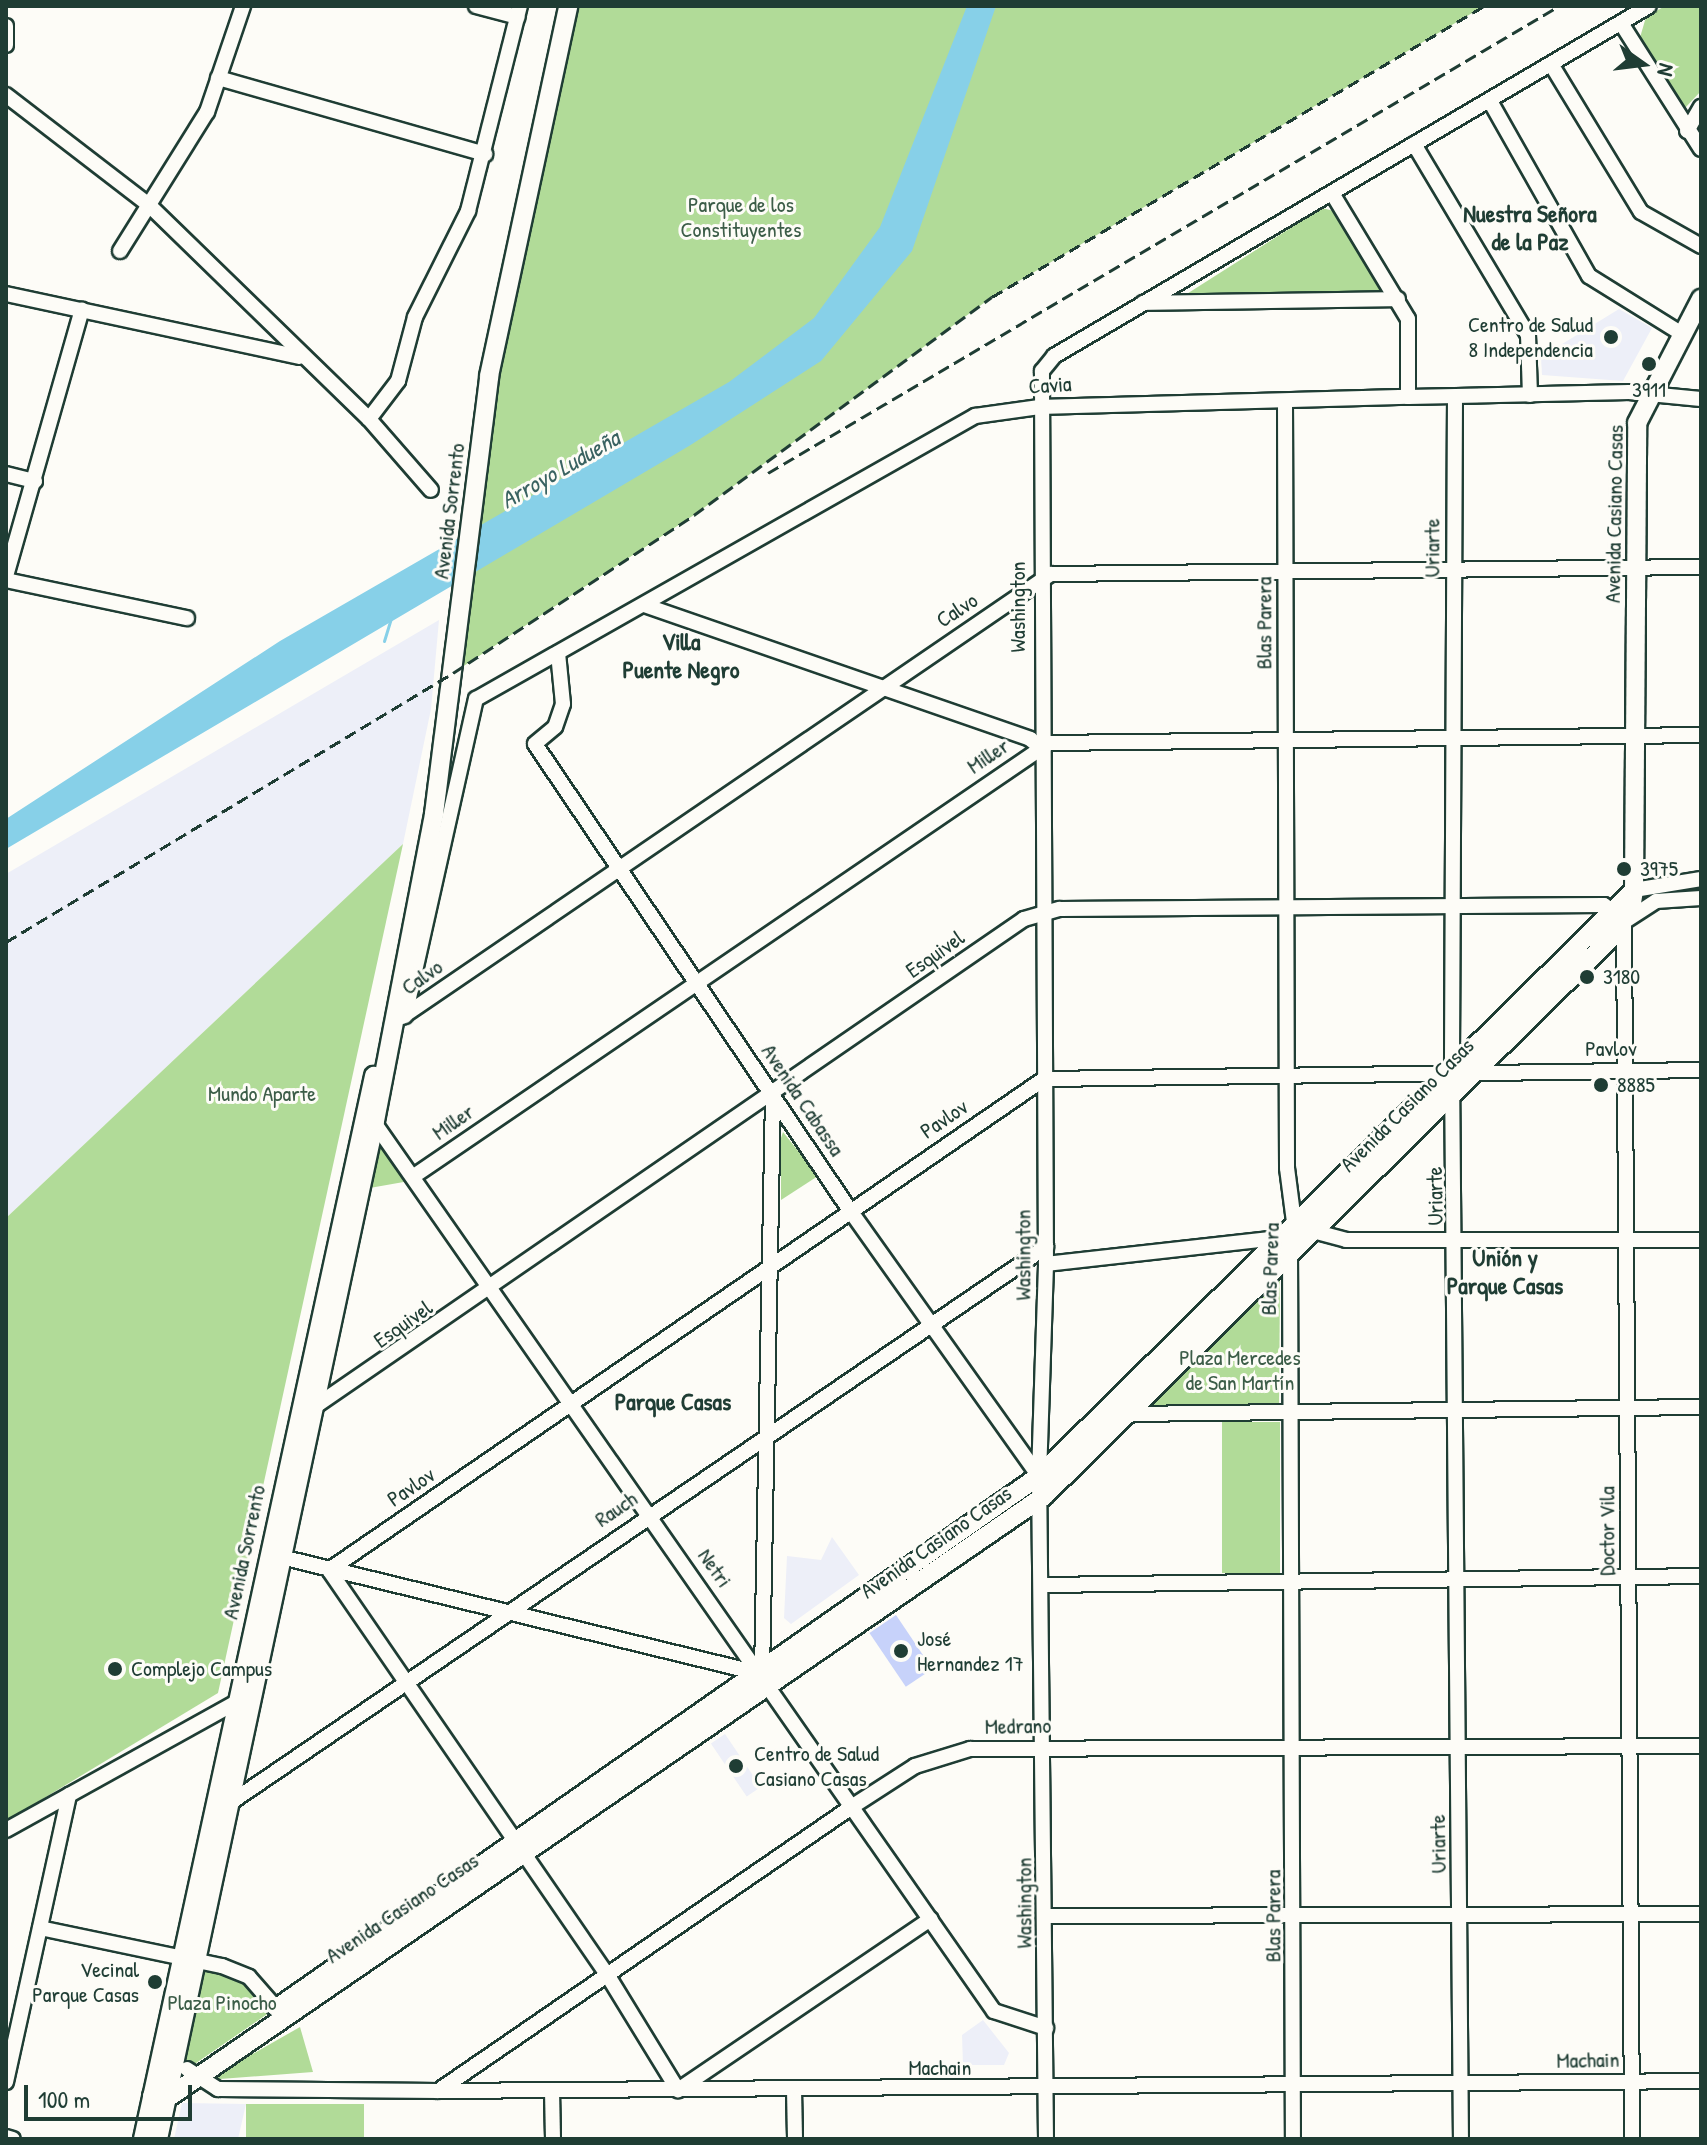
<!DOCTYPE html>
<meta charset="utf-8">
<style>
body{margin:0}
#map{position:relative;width:1707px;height:2145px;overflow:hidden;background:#fdfcf7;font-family:"Patrick Hand",sans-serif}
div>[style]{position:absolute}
.built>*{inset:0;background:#edeff8;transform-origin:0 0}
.green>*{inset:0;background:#b1db98;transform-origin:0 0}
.water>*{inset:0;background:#87d0e8}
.stream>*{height:3px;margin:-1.5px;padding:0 1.5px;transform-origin:1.5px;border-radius:1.5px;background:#87d0e8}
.building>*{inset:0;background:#c7d2fa;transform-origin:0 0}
.roads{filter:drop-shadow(2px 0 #1f3d34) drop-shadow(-2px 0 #1f3d34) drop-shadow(0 2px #1f3d34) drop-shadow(0 -2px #1f3d34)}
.minor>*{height:14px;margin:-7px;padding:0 7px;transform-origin:7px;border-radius:7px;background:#fdfcf7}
.major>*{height:18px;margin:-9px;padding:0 9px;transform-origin:9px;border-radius:9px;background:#fdfcf7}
.rail>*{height:3px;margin-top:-1.5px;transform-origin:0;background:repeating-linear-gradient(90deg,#1f3d34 0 12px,transparent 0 18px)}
.dots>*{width:22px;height:22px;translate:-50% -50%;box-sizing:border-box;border:4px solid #fdfcf7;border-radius:50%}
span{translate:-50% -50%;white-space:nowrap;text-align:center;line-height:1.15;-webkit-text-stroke:6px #fdfcf7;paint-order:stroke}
.park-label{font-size:22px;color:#3c5d48}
.poi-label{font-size:22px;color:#1f3d34}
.right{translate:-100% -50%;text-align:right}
.left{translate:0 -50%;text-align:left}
.street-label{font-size:22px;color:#1f3d34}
.neighbourhood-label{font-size:24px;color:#1f3d34;font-weight:700}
.water-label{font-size:24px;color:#396261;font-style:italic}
.frame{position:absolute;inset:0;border:8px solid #1f3d34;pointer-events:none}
.north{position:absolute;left:1603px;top:24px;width:80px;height:80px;-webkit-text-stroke:6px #fdfcf7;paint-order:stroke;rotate:104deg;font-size:22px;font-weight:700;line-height:32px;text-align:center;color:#1f3d34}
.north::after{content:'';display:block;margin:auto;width:28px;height:36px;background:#1f3d34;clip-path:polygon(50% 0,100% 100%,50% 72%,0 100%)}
.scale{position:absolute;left:24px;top:2085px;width:168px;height:36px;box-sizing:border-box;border:4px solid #1f3d34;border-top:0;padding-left:10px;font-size:24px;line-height:28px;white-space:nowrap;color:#1f3d34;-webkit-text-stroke:6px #fdfcf7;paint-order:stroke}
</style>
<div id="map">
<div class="built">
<div style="clip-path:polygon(1619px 309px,1652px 328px,1623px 381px,1542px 375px,1541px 357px)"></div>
<div style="clip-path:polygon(439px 620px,431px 709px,403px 844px,6px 1218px,6px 874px)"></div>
<div style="clip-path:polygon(832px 1537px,859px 1575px,791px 1624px,784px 1618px,787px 1556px,821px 1560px)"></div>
<div style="left:725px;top:1734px;width:64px;height:17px;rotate:56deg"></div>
<div style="clip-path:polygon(983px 2020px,1009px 2053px,1004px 2065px,963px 2065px,962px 2035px)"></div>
<div style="clip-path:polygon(182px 2103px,246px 2104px,238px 2139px,174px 2139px)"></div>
</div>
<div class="green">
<div style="clip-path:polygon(568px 6px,1484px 6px,992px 297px,694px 515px,453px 673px,490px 376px)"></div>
<div style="clip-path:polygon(1665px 6px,1701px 6px,1701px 91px,1685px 108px,1639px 41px,1646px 17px)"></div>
<div style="clip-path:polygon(1322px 208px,1342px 213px,1383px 284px,1382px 293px,1182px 297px)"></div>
<div style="clip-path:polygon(403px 844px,218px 1693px,6px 1821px,6px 1218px)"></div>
<div style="clip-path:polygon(783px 1132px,818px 1176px,781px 1200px,781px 1138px)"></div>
<div style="clip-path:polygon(379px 1145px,384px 1145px,415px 1180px,364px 1189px)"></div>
<div style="clip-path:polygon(1280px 1280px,1279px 1409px,1142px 1409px)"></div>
<div style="left:1222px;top:1422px;width:58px;height:151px"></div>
<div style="clip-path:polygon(196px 1961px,249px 1977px,276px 2008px,170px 2081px)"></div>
<div style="clip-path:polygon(300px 2027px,313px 2072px,207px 2080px)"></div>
<div style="left:246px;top:2104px;width:118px;height:36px"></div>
</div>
<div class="water">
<div style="clip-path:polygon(967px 6px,996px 6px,912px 251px,821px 361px,689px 446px,6px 849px,6px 819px,280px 641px,729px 382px,814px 318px,880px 227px)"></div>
</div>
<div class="stream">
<div style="left:384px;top:641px;width:24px;rotate:-73deg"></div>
</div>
<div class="building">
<div style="left:896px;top:1615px;width:65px;height:32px;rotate:56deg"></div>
</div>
<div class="roads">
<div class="minor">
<div style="left:476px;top:6px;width:43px;rotate:14.7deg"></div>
<div style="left:1621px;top:23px;width:149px;rotate:57.6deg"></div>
<div style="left:6px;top:26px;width:19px;rotate:90deg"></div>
<div style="left:1551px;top:64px;width:173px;rotate:58.7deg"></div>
<div style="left:1641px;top:212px;width:69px;rotate:29.5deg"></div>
<div style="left:218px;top:78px;width:278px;rotate:15.9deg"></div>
<div style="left:6px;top:95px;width:182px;rotate:37.6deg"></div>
<div style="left:150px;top:206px;width:305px;rotate:44.2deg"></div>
<div style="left:369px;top:419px;width:94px;rotate:48.9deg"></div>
<div style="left:1490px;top:101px;width:201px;rotate:60.5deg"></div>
<div style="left:1589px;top:276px;width:110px;rotate:31.9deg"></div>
<div style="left:1687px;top:131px;width:28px;rotate:-60deg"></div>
<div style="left:1414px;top:144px;width:222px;rotate:59.2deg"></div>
<div style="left:1528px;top:335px;width:60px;rotate:88.1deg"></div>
<div style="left:1332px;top:193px;width:147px;rotate:58.9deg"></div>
<div style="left:1408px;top:319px;width:78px;rotate:90deg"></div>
<div style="left:120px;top:251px;width:164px;rotate:-58deg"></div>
<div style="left:207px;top:112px;width:112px;rotate:-71.2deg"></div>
<div style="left:6px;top:294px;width:300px;rotate:12.1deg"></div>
<div style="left:1143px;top:303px;width:255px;rotate:-0.9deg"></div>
<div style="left:1455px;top:397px;width:672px;rotate:90.26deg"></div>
<div style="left:1452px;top:1069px;width:1070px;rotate:89.52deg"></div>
<div style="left:1285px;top:401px;width:767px;rotate:89.85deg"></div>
<div style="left:1287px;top:1168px;width:63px;rotate:82.6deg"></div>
<div style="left:369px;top:419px;width:48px;rotate:-52.7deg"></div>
<div style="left:398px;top:381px;width:66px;rotate:-75.1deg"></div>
<div style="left:415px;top:317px;width:119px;rotate:-63.4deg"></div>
<div style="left:468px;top:211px;width:211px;rotate:-75.8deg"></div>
<div style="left:6px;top:474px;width:30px;rotate:14deg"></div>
<div style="left:6px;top:576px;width:277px;rotate:-74.1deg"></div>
<div style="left:6px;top:580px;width:185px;rotate:11.9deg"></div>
<div style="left:644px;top:605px;width:409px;rotate:19.1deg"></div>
<div style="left:1030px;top:739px;width:14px;rotate:39deg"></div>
<div style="left:558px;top:653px;width:51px;rotate:84.4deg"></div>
<div style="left:563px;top:704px;width:24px;rotate:109deg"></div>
<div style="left:555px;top:727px;width:26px;rotate:140deg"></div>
<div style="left:535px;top:744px;width:561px;rotate:55.97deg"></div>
<div style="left:849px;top:1209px;width:328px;rotate:54.6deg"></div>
<div style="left:1634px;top:890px;width:68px;rotate:-9.3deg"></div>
<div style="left:1627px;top:920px;width:35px;rotate:-33deg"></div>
<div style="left:1656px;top:901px;width:45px;rotate:-3.8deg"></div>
<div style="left:1624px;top:923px;width:1216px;rotate:89.62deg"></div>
<div style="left:405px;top:1016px;width:325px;rotate:-77.4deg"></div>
<div style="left:476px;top:699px;width:574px;rotate:-29.56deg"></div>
<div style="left:975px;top:416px;width:65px;rotate:-8deg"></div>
<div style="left:1039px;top:407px;width:369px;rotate:-1.6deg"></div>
<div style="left:1408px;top:397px;width:221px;rotate:-1.3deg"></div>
<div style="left:1629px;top:392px;width:72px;rotate:5.6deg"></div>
<div style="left:402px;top:1017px;width:786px;rotate:-34.32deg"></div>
<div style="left:1051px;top:574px;width:650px;rotate:-0.62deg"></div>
<div style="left:371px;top:1118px;width:1089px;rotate:55.1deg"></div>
<div style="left:994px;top:2011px;width:55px;rotate:18.1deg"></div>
<div style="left:414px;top:1176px;width:769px;rotate:-34.29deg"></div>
<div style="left:1049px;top:743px;width:652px;rotate:-0.7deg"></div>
<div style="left:1309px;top:1230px;width:38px;rotate:15deg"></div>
<div style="left:1346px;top:1240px;width:355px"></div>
<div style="left:1290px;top:1250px;width:889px;rotate:89.81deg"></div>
<div style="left:1046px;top:1264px;width:241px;rotate:-6.4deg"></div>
<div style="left:307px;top:1412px;width:870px;rotate:-34.51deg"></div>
<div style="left:1024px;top:919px;width:37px;rotate:-16deg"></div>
<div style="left:1060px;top:909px;width:544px;rotate:-0.42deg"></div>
<div style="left:1604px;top:905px;width:20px;rotate:37deg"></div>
<div style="left:1128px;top:1414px;width:573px;rotate:-0.7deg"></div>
<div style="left:273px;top:1555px;width:503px;rotate:13.68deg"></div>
<div style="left:329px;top:1570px;width:867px;rotate:-34.48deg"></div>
<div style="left:1044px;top:1079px;width:657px;rotate:-0.78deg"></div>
<div style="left:329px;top:1570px;width:487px;rotate:55.5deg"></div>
<div style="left:605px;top:1971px;width:140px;rotate:58.5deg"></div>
<div style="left:678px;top:2090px;width:305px;rotate:-34.1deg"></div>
<div style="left:1044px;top:1585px;width:657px;rotate:-0.78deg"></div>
<div style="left:762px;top:1674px;width:579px;rotate:-88.91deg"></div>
<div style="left:224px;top:1807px;width:995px;rotate:-34.27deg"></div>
<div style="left:6px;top:1830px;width:272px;rotate:-29deg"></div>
<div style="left:1046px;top:1916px;width:655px;rotate:-0.17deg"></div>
<div style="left:40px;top:1928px;width:186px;rotate:11.8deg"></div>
<div style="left:222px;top:1966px;width:29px;rotate:22deg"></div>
<div style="left:249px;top:1977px;width:41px;rotate:48.9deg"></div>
<div style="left:187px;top:2069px;width:37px;rotate:33deg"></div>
<div style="left:218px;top:2089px;width:220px;rotate:0.5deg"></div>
<div style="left:438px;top:2091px;width:1263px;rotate:-0.45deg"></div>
<div style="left:6px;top:2082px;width:294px;rotate:-77.6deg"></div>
<div style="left:794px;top:2090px;width:49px;rotate:88.8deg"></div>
<div style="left:438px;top:2091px;width:503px;rotate:-34.48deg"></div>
<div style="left:853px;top:1806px;width:74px;rotate:-32.8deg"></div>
<div style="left:915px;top:1766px;width:58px;rotate:-17.2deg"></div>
<div style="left:970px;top:1749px;width:731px;rotate:-0.24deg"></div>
<div style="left:552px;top:2091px;width:48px;rotate:88.8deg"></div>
<div style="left:6px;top:2137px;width:7px;rotate:16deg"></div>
<div style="left:1046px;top:2139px;width:663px;rotate:-90.6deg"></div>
<div style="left:1039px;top:1476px;width:212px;rotate:-88.1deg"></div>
<div style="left:1046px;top:1264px;width:893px;rotate:-90.26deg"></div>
<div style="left:1042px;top:371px;width:19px;rotate:-51deg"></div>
<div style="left:1054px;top:356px;width:690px;rotate:-30.47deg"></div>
</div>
<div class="major">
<div style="left:277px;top:2008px;width:929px;rotate:-34.92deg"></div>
<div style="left:1039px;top:1476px;width:835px;rotate:-44.56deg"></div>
<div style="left:152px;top:2096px;width:14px;rotate:12deg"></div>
<div style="left:166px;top:2099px;width:1065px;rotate:-34.48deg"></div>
<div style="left:1044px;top:1496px;width:797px;rotate:-44.54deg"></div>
<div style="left:1612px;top:937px;width:34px;rotate:-56deg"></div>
<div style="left:1631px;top:909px;width:19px;rotate:-81deg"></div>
<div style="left:1634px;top:890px;width:467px;rotate:-89.6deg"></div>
<div style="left:1637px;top:423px;width:140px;rotate:-62.7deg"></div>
<div style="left:143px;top:2139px;width:1088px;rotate:-77.74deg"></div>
<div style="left:158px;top:2139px;width:1041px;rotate:-77.97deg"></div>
<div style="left:375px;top:1121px;width:313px;rotate:-79.1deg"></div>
<div style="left:434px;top:814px;width:441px;rotate:-82.8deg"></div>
<div style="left:489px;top:376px;width:378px;rotate:-77.9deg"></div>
</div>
</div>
<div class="rail">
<div style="left:768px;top:473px;width:919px;rotate:-30.56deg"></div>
<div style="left:6px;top:942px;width:522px;rotate:-31.04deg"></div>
<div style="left:453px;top:673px;width:288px;rotate:-33.2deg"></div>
<div style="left:694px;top:515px;width:369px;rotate:-36.2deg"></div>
<div style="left:992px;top:297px;width:572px;rotate:-30.6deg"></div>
</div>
<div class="dots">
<div style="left:1611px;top:337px;background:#1f3d34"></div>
<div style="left:1649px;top:364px;background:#1f3d34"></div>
<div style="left:1624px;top:869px;background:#1f3d34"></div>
<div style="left:1587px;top:977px;background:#1f3d34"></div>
<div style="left:1601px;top:1085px;background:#1f3d34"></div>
<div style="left:901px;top:1651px;background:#1f3d34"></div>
<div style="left:115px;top:1669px;background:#1f3d34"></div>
<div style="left:736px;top:1766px;background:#1f3d34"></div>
<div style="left:155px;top:1982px;background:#1f3d34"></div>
</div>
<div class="park-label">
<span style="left:741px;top:217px">Parque de los<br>Constituyentes</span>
<span style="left:262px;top:1094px">Mundo Aparte</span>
<span style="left:1240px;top:1370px">Plaza Mercedes<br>de San Martín</span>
<span style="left:222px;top:2003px">Plaza Pinocho</span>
</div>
<div class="poi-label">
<span class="right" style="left:1593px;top:337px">Centro de Salud<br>8 Independencia</span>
<span style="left:1649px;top:390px">3911</span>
<span class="left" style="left:1640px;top:869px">3975</span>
<span class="left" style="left:1603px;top:977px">3180</span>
<span class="left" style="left:1617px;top:1085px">8885</span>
<span class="left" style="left:917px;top:1651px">José<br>Hernandez 17</span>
<span class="left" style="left:131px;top:1669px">Complejo Campus</span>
<span class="left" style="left:754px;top:1766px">Centro de Salud<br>Casiano Casas</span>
<span class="right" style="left:139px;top:1982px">Vecinal<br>Parque Casas</span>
</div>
<div class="street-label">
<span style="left:1050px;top:385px;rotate:-4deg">Cavia</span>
<span style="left:449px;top:511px;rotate:-83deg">Avenida Sorrento</span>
<span style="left:1614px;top:514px;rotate:-89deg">Avenida Casiano Casas</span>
<span style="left:1432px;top:548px;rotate:-90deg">Uriarte</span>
<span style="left:1018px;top:607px;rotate:-90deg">Washington</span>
<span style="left:957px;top:610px;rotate:-33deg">Calvo</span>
<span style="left:1264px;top:623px;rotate:-90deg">Blas Parera</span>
<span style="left:988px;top:756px;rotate:-34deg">Miller</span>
<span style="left:935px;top:954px;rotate:-35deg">Esquivel</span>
<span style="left:422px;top:977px;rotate:-35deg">Calvo</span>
<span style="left:1611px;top:1049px">Pavlov</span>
<span style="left:803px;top:1100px;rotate:56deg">Avenida Cabassa</span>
<span style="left:1407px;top:1105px;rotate:-45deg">Avenida Casiano Casas</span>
<span style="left:944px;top:1119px;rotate:-34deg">Pavlov</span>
<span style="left:453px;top:1122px;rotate:-35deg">Miller</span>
<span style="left:1435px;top:1196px;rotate:-91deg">Uriarte</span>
<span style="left:1023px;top:1255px;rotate:-90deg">Washington</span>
<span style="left:1270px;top:1269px;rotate:-88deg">Blas Parera</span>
<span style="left:403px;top:1324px;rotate:-35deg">Esquivel</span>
<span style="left:411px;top:1487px;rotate:-34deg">Pavlov</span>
<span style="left:616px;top:1509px;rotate:-34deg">Rauch</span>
<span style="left:1607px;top:1531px;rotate:-90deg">Doctor Vila</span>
<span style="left:936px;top:1542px;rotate:-35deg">Avenida Casiano Casas</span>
<span style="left:244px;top:1552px;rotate:-78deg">Avenida Sorrento</span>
<span style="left:715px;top:1568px;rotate:55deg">Netri</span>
<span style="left:1018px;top:1726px;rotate:-1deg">Medrano</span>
<span style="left:1438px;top:1844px;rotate:-91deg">Uriarte</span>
<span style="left:1024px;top:1903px;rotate:-90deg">Washington</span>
<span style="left:402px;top:1908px;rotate:-34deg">Avenida Casiano Casas</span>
<span style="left:1273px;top:1916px;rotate:-90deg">Blas Parera</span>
<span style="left:1588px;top:2060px;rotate:-1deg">Machain</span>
<span style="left:940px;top:2068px">Machain</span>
</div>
<div class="neighbourhood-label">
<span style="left:1530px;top:228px">Nuestra Señora<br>de la Paz</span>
<span style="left:681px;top:656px">Villa<br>Puente Negro</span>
<span style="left:1505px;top:1272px">Unión y<br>Parque Casas</span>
<span style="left:673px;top:1402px">Parque Casas</span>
</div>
<div class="water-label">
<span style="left:560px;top:469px;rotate:-30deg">Arroyo Ludueña</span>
</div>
<div class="frame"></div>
<div class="north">N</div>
<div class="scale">100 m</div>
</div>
